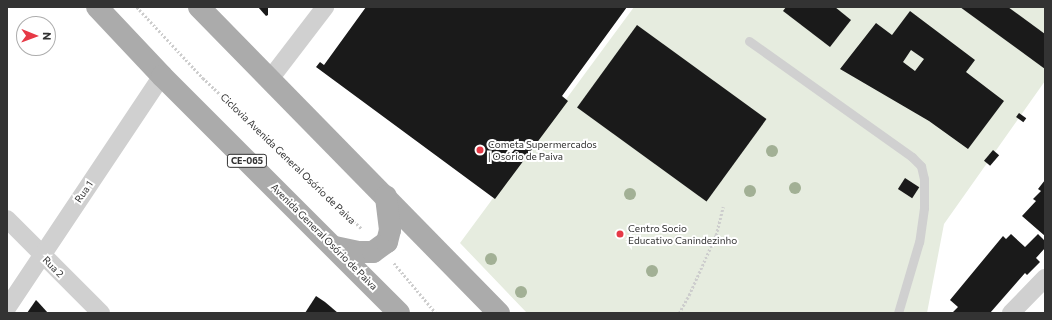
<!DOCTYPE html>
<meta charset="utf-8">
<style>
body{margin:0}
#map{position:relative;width:1052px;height:320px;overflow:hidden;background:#fff;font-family:Commissioner,sans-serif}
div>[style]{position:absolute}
.green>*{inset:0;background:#e6ecdf}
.building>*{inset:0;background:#1a1a1a;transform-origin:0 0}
.path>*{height:2.5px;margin-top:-1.25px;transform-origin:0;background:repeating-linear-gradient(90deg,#cdcdcd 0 2px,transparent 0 4px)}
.service>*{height:9px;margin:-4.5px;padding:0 4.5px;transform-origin:4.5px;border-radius:4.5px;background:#d0d0d0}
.minor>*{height:18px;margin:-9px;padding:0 9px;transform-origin:9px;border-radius:9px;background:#d0d0d0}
.primary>*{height:22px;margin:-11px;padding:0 11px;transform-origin:11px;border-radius:11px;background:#ababab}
.trees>*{width:12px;height:12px;margin:-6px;border-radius:50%;background:#a2b095}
.dots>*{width:11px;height:11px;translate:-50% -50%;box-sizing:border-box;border:2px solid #fff;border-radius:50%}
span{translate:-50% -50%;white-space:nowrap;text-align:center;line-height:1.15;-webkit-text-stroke:4px #fff;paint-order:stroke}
.shield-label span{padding:1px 3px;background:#fff;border:1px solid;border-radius:3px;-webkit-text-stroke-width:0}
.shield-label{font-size:9px;color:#333;font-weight:700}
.poi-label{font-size:10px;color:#333}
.left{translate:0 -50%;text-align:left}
.street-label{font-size:10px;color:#333}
.frame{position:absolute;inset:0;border:8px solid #333;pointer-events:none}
.north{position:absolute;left:16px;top:16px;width:40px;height:40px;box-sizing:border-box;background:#fff;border:1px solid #adadad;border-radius:50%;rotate:91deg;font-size:11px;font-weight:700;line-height:16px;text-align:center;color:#333}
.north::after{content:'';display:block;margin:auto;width:14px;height:18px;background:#e63946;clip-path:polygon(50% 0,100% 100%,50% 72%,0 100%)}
</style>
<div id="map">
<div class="green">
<div style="clip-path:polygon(634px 7px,1045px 7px,1045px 81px,944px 224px,927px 313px,527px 313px,460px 243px)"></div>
</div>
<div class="building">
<div style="clip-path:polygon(258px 7px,268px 8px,268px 15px,266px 16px)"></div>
<div style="clip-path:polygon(366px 7px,627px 7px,562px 96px,568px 101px,495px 199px,316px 67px,320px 62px,324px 65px)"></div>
<div style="clip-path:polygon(786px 7px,835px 7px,851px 20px,830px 47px,783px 11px)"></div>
<div style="clip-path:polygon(960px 7px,1008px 7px,1045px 34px,1045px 69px)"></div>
<div style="clip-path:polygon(evenodd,910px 11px,975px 60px,966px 72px,1004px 101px,968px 149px,929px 121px,840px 69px,876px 23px,892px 35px,910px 11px,911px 50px,924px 59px,915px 71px,903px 62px,911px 50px)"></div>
<div style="left:637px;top:25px;width:160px;height:102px;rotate:36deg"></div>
<div style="left:1019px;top:113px;width:9px;height:5px;rotate:36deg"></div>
<div style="left:993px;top:150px;width:8px;height:14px;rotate:40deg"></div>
<div style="left:905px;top:178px;width:17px;height:13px;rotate:33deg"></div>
<div style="clip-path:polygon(1045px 180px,1045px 236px,1022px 216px,1036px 201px,1033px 199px,1041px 191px,1038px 189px)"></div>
<div style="clip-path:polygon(1011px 234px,1025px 247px,1038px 234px,1045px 241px,1045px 248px,1036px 258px,1040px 262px,1027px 275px,1025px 273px,990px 313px,952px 313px,958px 307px,950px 300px,1003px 236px,1006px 239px)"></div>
<div style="clip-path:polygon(316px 296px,325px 302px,338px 313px,305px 313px)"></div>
<div style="clip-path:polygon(36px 300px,38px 302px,48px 313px,27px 313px)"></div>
</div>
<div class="path">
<div style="left:137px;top:7px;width:97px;rotate:47.1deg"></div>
<div style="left:203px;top:78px;width:219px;rotate:43.5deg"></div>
<div style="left:394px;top:263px;width:65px;rotate:50deg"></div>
<div style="left:679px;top:313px;width:21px;rotate:-61deg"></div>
<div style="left:689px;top:295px;width:66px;rotate:-65.8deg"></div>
<div style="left:716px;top:235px;width:29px;rotate:-76deg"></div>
</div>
<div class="service">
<div style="left:749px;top:41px;width:200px;rotate:35.4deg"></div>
<div style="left:912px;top:157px;width:13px;rotate:45deg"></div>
<div style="left:921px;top:166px;width:13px;rotate:77deg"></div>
<div style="left:924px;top:179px;width:29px;rotate:90deg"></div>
<div style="left:924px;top:208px;width:34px;rotate:98deg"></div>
<div style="left:919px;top:242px;width:74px;rotate:106.5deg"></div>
</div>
<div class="minor">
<div style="left:270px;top:79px;width:91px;rotate:-52.6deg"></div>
<div style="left:7px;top:219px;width:133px;rotate:45deg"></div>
<div style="left:7px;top:308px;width:279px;rotate:-56.3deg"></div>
<div style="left:1011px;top:313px;width:49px;rotate:-45.8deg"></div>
</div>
<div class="primary">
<div style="left:97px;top:7px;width:95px;rotate:46.7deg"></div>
<div style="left:162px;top:76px;width:335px;rotate:45deg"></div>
<div style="left:199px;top:7px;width:429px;rotate:45.6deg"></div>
<div style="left:335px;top:247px;width:24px;rotate:12deg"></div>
<div style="left:358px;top:252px;width:15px"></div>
<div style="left:373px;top:252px;width:17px;rotate:-36deg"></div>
<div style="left:387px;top:242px;width:12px;rotate:-76deg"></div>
<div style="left:390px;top:230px;width:34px;rotate:-97deg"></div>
</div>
<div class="trees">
<div style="left:772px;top:151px"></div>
<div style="left:795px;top:188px"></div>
<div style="left:750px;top:191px"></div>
<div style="left:630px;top:194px"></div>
<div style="left:491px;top:259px"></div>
<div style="left:652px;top:271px"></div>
<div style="left:521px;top:292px"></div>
</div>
<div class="dots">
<div style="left:480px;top:150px;background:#e63946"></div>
<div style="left:620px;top:234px;background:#e63946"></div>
</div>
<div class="shield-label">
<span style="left:247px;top:161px">CE-065</span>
</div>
<div class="poi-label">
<span class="left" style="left:488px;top:150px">Cometa Supermercados<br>| Osório de Paiva</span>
<span class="left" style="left:628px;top:234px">Centro Socio<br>Educativo Canindezinho</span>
</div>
<div class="street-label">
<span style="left:288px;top:159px;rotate:44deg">Ciclovia Avenida General Osório de Paiva</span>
<span style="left:84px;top:192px;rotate:-56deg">Rua 1</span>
<span style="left:324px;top:237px;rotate:45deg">Avenida General Osório de Paiva</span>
<span style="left:53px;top:267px;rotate:45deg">Rua 2</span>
</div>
<div class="frame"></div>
<div class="north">N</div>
</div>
